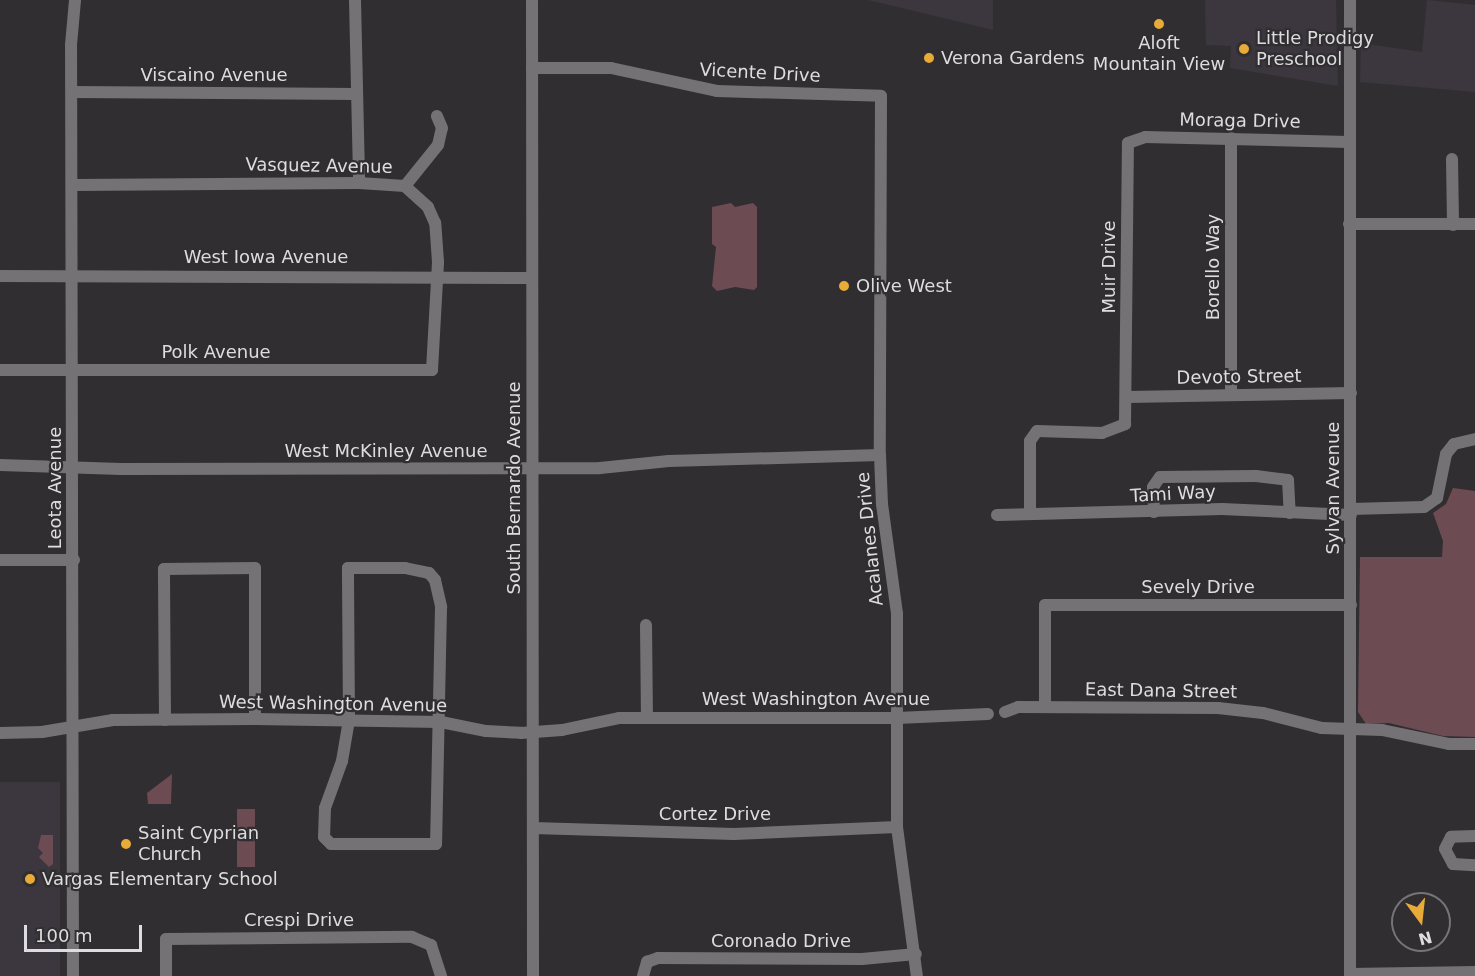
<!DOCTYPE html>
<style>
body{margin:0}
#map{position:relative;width:1475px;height:976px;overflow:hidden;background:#312e32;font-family:"DejaVu Sans",sans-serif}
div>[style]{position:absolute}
.built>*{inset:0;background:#3c363e;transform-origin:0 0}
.green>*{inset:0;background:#6d4b52;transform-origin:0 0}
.minor>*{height:12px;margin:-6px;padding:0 6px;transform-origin:6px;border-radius:6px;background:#757276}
.dots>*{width:16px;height:16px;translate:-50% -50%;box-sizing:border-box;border:3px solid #312e32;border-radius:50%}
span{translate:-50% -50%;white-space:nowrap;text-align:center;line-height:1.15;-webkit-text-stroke:4.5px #312e32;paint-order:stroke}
.poi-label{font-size:18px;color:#dddcde}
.left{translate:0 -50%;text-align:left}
.street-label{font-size:18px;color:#dddcde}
.north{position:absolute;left:1391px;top:892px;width:60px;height:60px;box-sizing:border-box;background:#312e32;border:2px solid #767477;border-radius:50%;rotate:165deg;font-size:16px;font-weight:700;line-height:24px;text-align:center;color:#dddcde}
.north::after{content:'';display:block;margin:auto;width:21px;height:27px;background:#e9ab38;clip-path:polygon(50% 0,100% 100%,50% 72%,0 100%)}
.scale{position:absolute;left:24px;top:925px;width:118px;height:27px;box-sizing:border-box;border:3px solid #dddcde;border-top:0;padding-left:8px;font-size:18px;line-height:21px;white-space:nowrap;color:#dddcde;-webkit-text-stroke:4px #312e32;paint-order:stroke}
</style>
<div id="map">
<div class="built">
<div style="clip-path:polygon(868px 0,993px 0,993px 30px,877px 2px)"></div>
<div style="clip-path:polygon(1205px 0,1336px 0,1338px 86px,1230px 68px,1231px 46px,1206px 45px)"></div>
<div style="clip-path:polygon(1427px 0,1475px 5px,1475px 92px,1360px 82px,1361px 43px,1422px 52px)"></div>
<div style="left:0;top:782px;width:60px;height:194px"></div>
</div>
<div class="green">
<div style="clip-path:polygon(731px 203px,735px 207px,753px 203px,757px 207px,757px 287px,754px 290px,735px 287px,717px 291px,712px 286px,716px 247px,712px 244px,712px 207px)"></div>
<div style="clip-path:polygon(1453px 488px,1475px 491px,1475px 737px,1443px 736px,1389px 723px,1366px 724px,1358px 712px,1360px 557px,1442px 557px,1443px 541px,1433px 513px,1446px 504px)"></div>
<div style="clip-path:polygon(172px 774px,171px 804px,148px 804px,147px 793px)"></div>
<div style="left:255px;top:809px;width:58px;height:18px;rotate:90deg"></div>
<div style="clip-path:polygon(41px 835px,53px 835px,53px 864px,49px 867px,39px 857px,43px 853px,38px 848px)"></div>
</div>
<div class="minor">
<div style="left:355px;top:0;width:183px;rotate:88.7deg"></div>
<div style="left:532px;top:0;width:976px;rotate:89.94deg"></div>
<div style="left:532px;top:68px;width:79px"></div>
<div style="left:611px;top:68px;width:108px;rotate:12.2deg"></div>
<div style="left:717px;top:91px;width:164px;rotate:1.7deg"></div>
<div style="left:881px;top:96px;width:359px;rotate:90.2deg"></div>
<div style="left:880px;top:455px;width:49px;rotate:87.7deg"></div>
<div style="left:882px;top:504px;width:111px;rotate:82.2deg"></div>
<div style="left:897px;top:614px;width:213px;rotate:90deg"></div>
<div style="left:897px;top:827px;width:150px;rotate:82.4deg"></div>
<div style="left:72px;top:92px;width:284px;rotate:0.4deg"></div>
<div style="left:1231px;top:138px;width:257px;rotate:90deg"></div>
<div style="left:1452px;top:159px;width:66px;rotate:89.1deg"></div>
<div style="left:405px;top:186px;width:53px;rotate:-51.2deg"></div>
<div style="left:438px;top:145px;width:17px;rotate:-77deg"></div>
<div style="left:442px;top:128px;width:13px;rotate:-113deg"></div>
<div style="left:1349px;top:224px;width:126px"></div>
<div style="left:0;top:276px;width:532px;rotate:0.22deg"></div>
<div style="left:0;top:370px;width:432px"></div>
<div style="left:432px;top:370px;width:108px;rotate:-86.8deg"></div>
<div style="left:438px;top:262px;width:39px;rotate:-94deg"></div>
<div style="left:435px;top:223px;width:17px;rotate:-114deg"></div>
<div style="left:428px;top:207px;width:31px;rotate:-138deg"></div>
<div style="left:405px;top:186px;width:46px;rotate:-176.3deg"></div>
<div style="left:359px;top:183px;width:287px;rotate:179.6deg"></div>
<div style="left:1127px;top:397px;width:224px;rotate:-1deg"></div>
<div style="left:0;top:465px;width:121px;rotate:1.9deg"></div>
<div style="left:121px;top:469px;width:479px;rotate:-0.1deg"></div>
<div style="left:600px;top:468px;width:69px;rotate:-5.8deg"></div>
<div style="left:669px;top:461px;width:211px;rotate:-1.6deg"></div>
<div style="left:1351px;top:509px;width:73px;rotate:-1.6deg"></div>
<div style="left:1424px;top:507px;width:16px;rotate:-35deg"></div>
<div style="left:1437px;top:498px;width:45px;rotate:-78.4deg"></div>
<div style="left:1446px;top:454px;width:13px;rotate:-51deg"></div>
<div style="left:1454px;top:444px;width:22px;rotate:-13deg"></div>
<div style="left:1154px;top:512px;width:25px;rotate:-92deg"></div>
<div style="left:1153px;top:487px;width:12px;rotate:-55deg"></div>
<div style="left:1160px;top:477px;width:96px;rotate:-0.6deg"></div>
<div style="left:1256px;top:476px;width:32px;rotate:7deg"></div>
<div style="left:1288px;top:480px;width:33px;rotate:87deg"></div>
<div style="left:1030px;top:513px;width:72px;rotate:-90deg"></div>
<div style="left:1030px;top:441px;width:12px;rotate:-55deg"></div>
<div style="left:1037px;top:431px;width:65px;rotate:1.8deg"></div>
<div style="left:1102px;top:433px;width:25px;rotate:-21deg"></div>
<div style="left:1125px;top:424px;width:281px;rotate:-89.4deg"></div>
<div style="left:1128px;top:143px;width:18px;rotate:-19deg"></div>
<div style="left:1145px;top:137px;width:203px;rotate:1.4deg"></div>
<div style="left:997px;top:515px;width:225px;rotate:-1.5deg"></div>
<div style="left:1222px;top:509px;width:129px;rotate:2.7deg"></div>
<div style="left:0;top:560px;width:74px"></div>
<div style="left:348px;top:568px;width:57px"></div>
<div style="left:405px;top:568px;width:25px;rotate:12deg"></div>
<div style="left:429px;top:573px;width:9px;rotate:49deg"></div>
<div style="left:435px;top:580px;width:28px;rotate:77deg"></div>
<div style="left:441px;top:607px;width:237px;rotate:91.2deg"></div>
<div style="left:436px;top:844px;width:105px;rotate:180deg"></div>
<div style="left:331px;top:844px;width:10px;rotate:-135deg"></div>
<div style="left:324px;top:837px;width:29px;rotate:-88deg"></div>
<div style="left:325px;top:808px;width:50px;rotate:-70.1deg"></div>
<div style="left:342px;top:761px;width:42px;rotate:-80.3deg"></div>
<div style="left:349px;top:720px;width:152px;rotate:-90.4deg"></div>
<div style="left:646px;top:625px;width:92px;rotate:89.4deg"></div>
<div style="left:1045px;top:707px;width:102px;rotate:-90deg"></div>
<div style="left:1045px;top:605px;width:306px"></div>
<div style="left:1005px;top:712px;width:14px;rotate:-21deg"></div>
<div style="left:1018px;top:707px;width:200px;rotate:0.3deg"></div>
<div style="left:1218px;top:708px;width:45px;rotate:6.3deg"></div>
<div style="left:1263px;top:713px;width:61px;rotate:14.3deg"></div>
<div style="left:1322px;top:728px;width:60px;rotate:1.9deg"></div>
<div style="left:1382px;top:730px;width:68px;rotate:11.8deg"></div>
<div style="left:1449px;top:744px;width:26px"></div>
<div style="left:165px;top:720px;width:151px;rotate:-90.4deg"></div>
<div style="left:164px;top:569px;width:91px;rotate:-0.6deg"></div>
<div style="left:255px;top:568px;width:151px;rotate:90deg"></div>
<div style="left:0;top:733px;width:42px;rotate:-1.4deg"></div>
<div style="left:42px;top:732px;width:72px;rotate:-9.6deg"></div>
<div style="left:113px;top:720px;width:142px;rotate:-0.4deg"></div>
<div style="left:255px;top:719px;width:186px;rotate:0.9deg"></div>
<div style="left:441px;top:722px;width:46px;rotate:11.3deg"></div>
<div style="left:486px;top:731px;width:35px;rotate:3deg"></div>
<div style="left:521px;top:733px;width:41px;rotate:-4.2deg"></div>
<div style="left:562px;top:730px;width:58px;rotate:-11.9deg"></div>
<div style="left:619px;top:718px;width:278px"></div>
<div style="left:897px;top:718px;width:91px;rotate:-2.5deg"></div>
<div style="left:533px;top:828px;width:201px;rotate:1.7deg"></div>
<div style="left:734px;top:834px;width:163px;rotate:-2.5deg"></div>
<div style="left:1475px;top:836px;width:24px;rotate:178deg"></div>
<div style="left:1451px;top:837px;width:13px;rotate:117deg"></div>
<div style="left:1445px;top:849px;width:17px;rotate:62deg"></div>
<div style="left:1453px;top:864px;width:22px;rotate:3deg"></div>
<div style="left:1350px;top:974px;width:125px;rotate:-0.9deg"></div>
<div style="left:73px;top:976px;width:931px;rotate:-90.12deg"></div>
<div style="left:71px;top:45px;width:45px;rotate:-84.9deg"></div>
<div style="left:166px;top:976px;width:37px;rotate:-90deg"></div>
<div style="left:166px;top:939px;width:246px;rotate:-0.5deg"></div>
<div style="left:412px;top:937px;width:21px;rotate:23deg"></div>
<div style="left:431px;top:945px;width:33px;rotate:72deg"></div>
<div style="left:643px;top:976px;width:15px;rotate:-74deg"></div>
<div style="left:647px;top:962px;width:12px;rotate:-20deg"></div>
<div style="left:658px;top:958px;width:204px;rotate:0.3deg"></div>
<div style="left:862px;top:959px;width:54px;rotate:-5.3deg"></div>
<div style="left:1350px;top:976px;width:976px;rotate:-90deg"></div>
</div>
<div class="dots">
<div style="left:1159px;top:24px;background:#e9ab38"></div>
<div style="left:1244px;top:49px;background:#e9ab38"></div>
<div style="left:929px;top:58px;background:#e9ab38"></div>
<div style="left:844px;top:286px;background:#e9ab38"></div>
<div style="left:126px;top:844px;background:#e9ab38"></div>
<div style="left:30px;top:879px;background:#e9ab38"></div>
</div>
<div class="poi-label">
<span class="left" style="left:1256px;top:49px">Little Prodigy<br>Preschool</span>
<span style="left:1159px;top:54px">Aloft<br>Mountain View</span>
<span class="left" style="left:941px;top:58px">Verona Gardens</span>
<span class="left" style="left:856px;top:286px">Olive West</span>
<span class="left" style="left:138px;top:844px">Saint Cyprian<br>Church</span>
<span class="left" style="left:42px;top:879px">Vargas Elementary School</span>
</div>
<div class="street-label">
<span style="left:760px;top:73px;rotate:3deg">Vicente Drive</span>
<span style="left:214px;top:75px">Viscaino Avenue</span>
<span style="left:1240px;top:121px;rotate:1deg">Moraga Drive</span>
<span style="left:319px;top:166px;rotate:1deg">Vasquez Avenue</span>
<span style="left:266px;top:257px">West Iowa Avenue</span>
<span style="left:1109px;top:267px;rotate:-90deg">Muir Drive</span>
<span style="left:1213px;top:267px;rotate:-90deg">Borello Way</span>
<span style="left:216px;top:352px">Polk Avenue</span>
<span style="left:1239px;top:377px;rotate:-1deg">Devoto Street</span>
<span style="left:386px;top:451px">West McKinley Avenue</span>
<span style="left:55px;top:488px;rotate:-90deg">Leota Avenue</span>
<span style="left:514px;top:488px;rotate:-90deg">South Bernardo Avenue</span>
<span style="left:1333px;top:488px;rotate:-90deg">Sylvan Avenue</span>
<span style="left:1173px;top:494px;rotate:-3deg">Tami Way</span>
<span style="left:870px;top:539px;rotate:-96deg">Acalanes Drive</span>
<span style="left:1198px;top:587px">Sevely Drive</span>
<span style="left:1161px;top:691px;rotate:1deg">East Dana Street</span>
<span style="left:816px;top:699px">West Washington Avenue</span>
<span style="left:333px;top:704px;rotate:1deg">West Washington Avenue</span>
<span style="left:715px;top:814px">Cortez Drive</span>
<span style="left:299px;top:920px">Crespi Drive</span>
<span style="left:781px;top:941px">Coronado Drive</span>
</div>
<div class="north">N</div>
<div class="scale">100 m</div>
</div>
